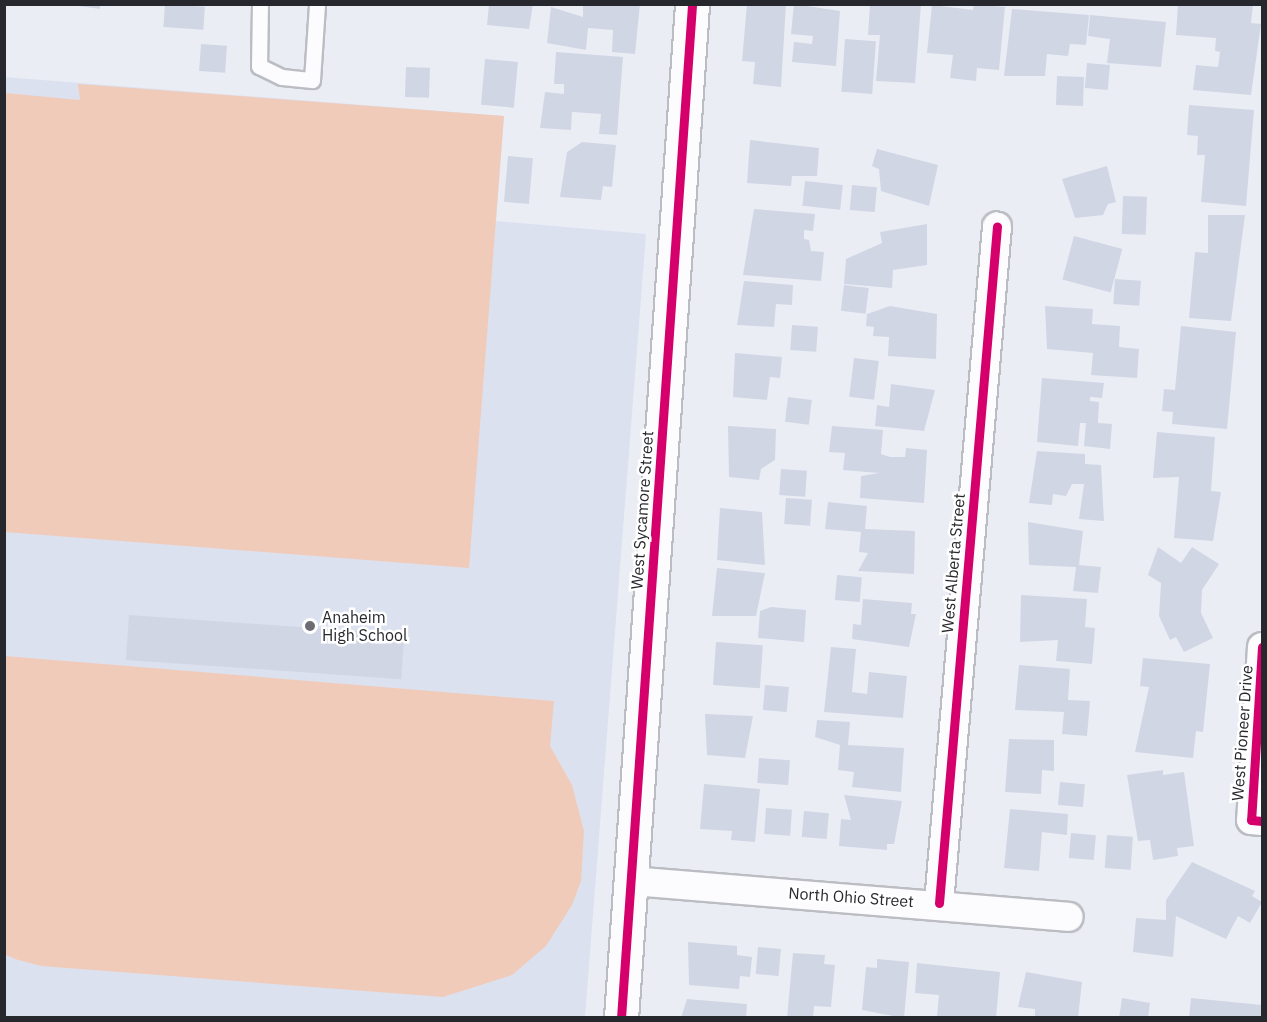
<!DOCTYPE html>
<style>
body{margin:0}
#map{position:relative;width:1267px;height:1022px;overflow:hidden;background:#ebedf5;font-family:"IBM Plex Sans",sans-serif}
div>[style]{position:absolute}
.built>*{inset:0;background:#dce1f0}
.green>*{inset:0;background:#f1cbb9}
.building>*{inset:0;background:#d1d6e5;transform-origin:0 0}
.roads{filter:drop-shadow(2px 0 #bbbdc3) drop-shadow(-2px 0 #bbbdc3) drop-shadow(0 2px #bbbdc3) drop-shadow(0 -2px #bbbdc3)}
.service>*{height:15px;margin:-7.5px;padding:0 7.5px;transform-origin:7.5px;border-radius:7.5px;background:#fcfcfe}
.minor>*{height:28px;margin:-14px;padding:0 14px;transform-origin:14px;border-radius:14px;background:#fcfcfe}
.tertiary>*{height:33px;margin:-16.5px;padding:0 16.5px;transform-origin:16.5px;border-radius:16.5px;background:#fcfcfe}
.cycleway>*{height:9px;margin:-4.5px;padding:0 4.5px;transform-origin:4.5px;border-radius:4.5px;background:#d6006c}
.dots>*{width:16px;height:16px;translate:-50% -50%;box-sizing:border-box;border:3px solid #fff;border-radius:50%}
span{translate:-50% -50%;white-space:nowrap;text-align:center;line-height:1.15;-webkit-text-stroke:5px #fff;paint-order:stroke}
.street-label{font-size:16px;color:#27282d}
.poi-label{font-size:16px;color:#27282d}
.left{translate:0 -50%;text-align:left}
.frame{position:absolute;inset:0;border:6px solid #27282d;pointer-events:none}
</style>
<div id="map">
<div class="built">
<div style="clip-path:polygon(4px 77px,504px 116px,496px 221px,646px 234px,585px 1017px,5px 1017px)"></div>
</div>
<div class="green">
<div style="clip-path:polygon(78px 84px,504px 116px,469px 568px,5px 532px,5px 93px,80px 100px)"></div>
<div style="clip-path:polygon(5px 656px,554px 701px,550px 746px,572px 785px,584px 831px,581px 881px,572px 905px,546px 946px,512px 975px,443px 997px,41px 966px,15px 959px,4px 954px)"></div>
</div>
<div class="building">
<div style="clip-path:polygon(65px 4px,100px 4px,100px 9px)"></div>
<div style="left:165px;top:4px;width:40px;height:23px;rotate:4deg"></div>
<div style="clip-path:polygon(489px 4px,533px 4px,529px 29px,487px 25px)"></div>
<div style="clip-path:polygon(583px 4px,640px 4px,635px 54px,612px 52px,613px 30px,588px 28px,586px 50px,547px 43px,551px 7px,583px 17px)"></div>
<div style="clip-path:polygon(747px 4px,786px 4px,781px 87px,753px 84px,755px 62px,742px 61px)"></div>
<div style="clip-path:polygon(794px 4px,840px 11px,836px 66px,792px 62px,794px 42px,812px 44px,813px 36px,791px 34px)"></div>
<div style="clip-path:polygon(870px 4px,921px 4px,915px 83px,876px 81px,880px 35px,868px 35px)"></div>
<div style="clip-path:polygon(974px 4px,1005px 7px,999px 70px,977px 68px,976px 81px,950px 78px,953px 55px,927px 53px,932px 5px,973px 10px)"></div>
<div style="clip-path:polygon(1178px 4px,1253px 5px,1251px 23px,1261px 24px,1251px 95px,1193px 90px,1196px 65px,1218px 67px,1220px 52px,1215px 51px,1216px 38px,1176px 35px)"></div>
<div style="clip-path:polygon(1012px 9px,1089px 15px,1086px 45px,1070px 44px,1068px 56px,1047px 54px,1045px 76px,1004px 76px)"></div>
<div style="clip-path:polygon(1090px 15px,1166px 22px,1161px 67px,1107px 63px,1110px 39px,1088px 36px)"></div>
<div style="left:845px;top:39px;width:31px;height:53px;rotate:4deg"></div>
<div style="left:201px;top:44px;width:26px;height:27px;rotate:4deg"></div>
<div style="clip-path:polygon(556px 52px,623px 57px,617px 135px,599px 134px,601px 114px,572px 112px,571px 130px,540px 128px,545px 92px,564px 94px,564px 84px,554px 84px)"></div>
<div style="left:485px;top:59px;width:33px;height:46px;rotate:5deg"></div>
<div style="left:1087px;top:63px;width:23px;height:25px;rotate:5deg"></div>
<div style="left:406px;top:67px;width:24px;height:30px;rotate:2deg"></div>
<div style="left:1057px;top:76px;width:27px;height:29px;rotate:2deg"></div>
<div style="clip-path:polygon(1189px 105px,1254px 110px,1246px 206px,1201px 202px,1205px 155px,1197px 155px,1198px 136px,1187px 135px)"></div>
<div style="clip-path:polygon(750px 140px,819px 148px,817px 176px,792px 176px,791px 186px,747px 183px)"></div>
<div style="clip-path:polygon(582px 142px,616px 145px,612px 187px,603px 186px,601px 200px,560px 197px,567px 152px)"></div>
<div style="clip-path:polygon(877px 149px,938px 165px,929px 206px,881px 191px,879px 169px,872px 166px)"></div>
<div style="left:508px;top:156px;width:25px;height:46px;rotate:5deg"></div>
<div style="clip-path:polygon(1107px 166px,1116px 202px,1108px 204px,1103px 215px,1075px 218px,1062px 179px)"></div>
<div style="left:805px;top:181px;width:38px;height:25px;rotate:6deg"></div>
<div style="left:852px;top:185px;width:25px;height:25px;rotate:5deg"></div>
<div style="left:1123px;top:196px;width:24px;height:38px;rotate:2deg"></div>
<div style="clip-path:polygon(754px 209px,815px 214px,813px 231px,804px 230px,804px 239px,809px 240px,811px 251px,824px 252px,821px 281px,743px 275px)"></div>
<div style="clip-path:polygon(1208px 215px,1245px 215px,1231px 321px,1189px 318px,1195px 252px,1208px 253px)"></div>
<div style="clip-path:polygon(927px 224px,927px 265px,893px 270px,892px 288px,844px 284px,846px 259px,882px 243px,880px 232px)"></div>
<div style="left:1074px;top:236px;width:50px;height:45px;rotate:15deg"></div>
<div style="left:1115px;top:279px;width:26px;height:25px;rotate:4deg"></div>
<div style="clip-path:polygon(744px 281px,793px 285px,792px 305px,776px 304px,774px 327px,737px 325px)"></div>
<div style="left:844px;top:285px;width:25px;height:26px;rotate:7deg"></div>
<div style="clip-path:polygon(890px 306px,937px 314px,936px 359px,888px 356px,889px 337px,873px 336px,874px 327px,866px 326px,867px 314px)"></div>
<div style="clip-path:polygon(1045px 306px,1093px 309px,1092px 324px,1120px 326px,1119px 347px,1139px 349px,1137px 378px,1091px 375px,1093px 353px,1047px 349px)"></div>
<div style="left:792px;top:325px;width:26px;height:25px;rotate:4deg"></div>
<div style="clip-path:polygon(1181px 326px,1236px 332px,1227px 429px,1172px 424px,1173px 412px,1162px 411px,1164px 389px,1175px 390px)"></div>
<div style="clip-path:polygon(735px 353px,782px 357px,780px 378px,770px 377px,767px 400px,733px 397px)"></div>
<div style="left:854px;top:358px;width:25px;height:39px;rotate:7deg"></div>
<div style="clip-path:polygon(1042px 378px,1104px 383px,1102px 398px,1090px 397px,1090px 401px,1099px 402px,1098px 423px,1112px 424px,1110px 449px,1084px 446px,1086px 423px,1080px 423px,1078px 446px,1037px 442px)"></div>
<div style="clip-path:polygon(891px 384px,935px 390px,924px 431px,875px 426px,877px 405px,889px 407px)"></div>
<div style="left:788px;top:397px;width:24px;height:25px;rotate:7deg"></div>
<div style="clip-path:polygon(728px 426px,776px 429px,775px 460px,761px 469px,759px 480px,729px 477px)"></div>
<div style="clip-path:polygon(832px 426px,883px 430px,881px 454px,890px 457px,905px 457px,906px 448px,927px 450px,924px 503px,860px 498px,861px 476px,879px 473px,843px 470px,845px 453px,829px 452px)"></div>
<div style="clip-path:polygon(1157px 432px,1215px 437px,1211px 491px,1221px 492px,1213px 541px,1174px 538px,1179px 477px,1153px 478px)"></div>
<div style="clip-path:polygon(1037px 451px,1085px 454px,1085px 464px,1101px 465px,1104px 521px,1079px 519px,1084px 484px,1072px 484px,1066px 496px,1053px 494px,1052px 505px,1029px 503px)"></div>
<div style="left:781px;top:469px;width:26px;height:26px;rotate:4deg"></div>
<div style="left:786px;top:498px;width:26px;height:26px;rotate:4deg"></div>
<div style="clip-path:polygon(828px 502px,867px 506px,865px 529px,915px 531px,914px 574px,858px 571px,868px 553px,859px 552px,861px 532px,825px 529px)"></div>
<div style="clip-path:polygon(720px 508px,762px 512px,765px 565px,717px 560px)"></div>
<div style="clip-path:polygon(1028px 522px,1083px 531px,1079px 565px,1101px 567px,1098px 593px,1073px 591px,1076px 567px,1029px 565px)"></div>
<div style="clip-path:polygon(1158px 547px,1181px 563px,1192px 547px,1219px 564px,1202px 590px,1201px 613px,1213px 638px,1184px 652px,1176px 637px,1170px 640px,1159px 616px,1161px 583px,1148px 575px)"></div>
<div style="clip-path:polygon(717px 568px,765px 573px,756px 616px,712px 616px)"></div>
<div style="left:837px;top:575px;width:25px;height:25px;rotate:5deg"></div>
<div style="clip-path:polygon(1021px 595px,1087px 599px,1085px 627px,1095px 628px,1092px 664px,1056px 661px,1058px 640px,1020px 642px)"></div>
<div style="clip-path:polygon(863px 599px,912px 603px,911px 614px,916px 614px,909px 647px,852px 639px,853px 624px,861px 625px)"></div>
<div style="clip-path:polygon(771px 607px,806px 610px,804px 642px,758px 638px,760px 611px)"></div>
<div style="left:129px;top:615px;width:276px;height:45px;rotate:4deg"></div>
<div style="left:716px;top:642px;width:47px;height:43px;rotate:4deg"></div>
<div style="clip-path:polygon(831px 647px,856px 649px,852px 692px,867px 694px,869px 672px,907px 676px,903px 718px,824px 712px)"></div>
<div style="clip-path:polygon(1143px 658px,1210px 664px,1203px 732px,1196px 731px,1193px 758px,1135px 752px,1149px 687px,1140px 686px)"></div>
<div style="clip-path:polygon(1019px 665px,1070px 669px,1068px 700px,1090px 701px,1087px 736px,1062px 734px,1064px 712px,1015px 710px)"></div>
<div style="left:765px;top:685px;width:24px;height:25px;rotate:5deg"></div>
<div style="clip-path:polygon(705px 714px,753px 716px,745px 758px,707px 755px)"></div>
<div style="clip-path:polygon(817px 720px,850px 722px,848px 745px,904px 748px,901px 792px,852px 787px,854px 772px,838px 770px,840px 745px,815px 737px)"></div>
<div style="clip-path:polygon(1009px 739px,1054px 740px,1054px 771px,1042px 770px,1041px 794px,1005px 792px)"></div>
<div style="left:759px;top:758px;width:31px;height:25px;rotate:4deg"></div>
<div style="clip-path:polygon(1163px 770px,1163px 775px,1184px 772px,1194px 846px,1177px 848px,1178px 856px,1153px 860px,1150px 840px,1138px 841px,1127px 775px)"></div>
<div style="left:1060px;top:782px;width:25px;height:23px;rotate:5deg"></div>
<div style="clip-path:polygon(704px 784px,760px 789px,755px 842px,731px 840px,732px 831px,700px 829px)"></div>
<div style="clip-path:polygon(844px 795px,902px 801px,894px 844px,887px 844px,887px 850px,839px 846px,841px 819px,851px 820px)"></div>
<div style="left:766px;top:808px;width:26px;height:26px;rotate:4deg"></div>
<div style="clip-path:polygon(1010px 809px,1068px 814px,1067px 835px,1042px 832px,1039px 871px,1004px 868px)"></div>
<div style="left:804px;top:811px;width:25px;height:26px;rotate:5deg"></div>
<div style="left:1071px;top:833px;width:25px;height:25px;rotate:5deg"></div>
<div style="left:1107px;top:835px;width:26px;height:33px;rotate:4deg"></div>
<div style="clip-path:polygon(1192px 862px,1255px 891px,1252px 896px,1262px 902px,1250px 923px,1238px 916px,1226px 939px,1176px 916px,1173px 957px,1133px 952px,1136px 918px,1166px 920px,1166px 900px)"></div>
<div style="clip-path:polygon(688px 942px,737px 946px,737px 955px,752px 957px,750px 977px,740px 976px,739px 989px,689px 985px)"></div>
<div style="left:758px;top:947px;width:23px;height:27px;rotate:5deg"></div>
<div style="clip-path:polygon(793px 953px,825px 955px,824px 964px,835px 965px,831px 1007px,814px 1006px,813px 1018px,787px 1018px)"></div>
<div style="clip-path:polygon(877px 959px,909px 962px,904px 1018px,862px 1010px,866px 967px,877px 968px)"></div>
<div style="clip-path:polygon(917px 963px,1000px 972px,996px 1018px,937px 1016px,939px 995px,915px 993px)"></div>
<div style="clip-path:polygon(1026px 972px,1082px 982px,1078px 1018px,1035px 1018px,1035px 1009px,1018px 1007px)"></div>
<div style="clip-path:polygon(1122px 998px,1150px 1003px,1148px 1018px,1119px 1018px)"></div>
<div style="clip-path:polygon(1191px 998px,1262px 1005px,1262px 1018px,1189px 1018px)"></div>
<div style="clip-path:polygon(687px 999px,747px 1004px,746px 1018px,681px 1018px)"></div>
</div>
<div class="roads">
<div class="service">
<div style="left:260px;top:4px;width:62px;rotate:90.9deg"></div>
<div style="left:259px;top:66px;width:25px;rotate:26deg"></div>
<div style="left:282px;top:77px;width:30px;rotate:6deg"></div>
<div style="left:312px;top:80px;width:76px;rotate:-86.2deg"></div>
</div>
<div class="minor">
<div style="left:1262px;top:647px;width:173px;rotate:93.6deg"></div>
<div style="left:1251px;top:820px;width:11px;rotate:5deg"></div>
<div style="left:632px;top:881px;width:438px;rotate:4.7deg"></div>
<div style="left:939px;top:903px;width:679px;rotate:-85.1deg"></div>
</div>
<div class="tertiary">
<div style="left:621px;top:1018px;width:1016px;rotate:-85.99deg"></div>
</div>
</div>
<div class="cycleway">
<div style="left:1262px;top:647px;width:173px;rotate:93.6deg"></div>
<div style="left:1251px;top:820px;width:11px;rotate:5deg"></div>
<div style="left:939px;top:903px;width:679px;rotate:-85.1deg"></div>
<div style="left:621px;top:1018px;width:1016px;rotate:-85.99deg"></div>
</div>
<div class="dots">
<div style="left:310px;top:626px;background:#6c6d73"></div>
</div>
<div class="street-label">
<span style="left:642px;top:510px;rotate:-86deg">West Sycamore Street</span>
<span style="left:953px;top:563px;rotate:-85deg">West Alberta Street</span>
<span style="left:1242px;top:733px;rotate:-86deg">West Pioneer Drive</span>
<span style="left:851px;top:897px;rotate:4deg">North Ohio Street</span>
</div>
<div class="poi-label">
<span class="left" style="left:322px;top:626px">Anaheim<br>High School</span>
</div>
<div class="frame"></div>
</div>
